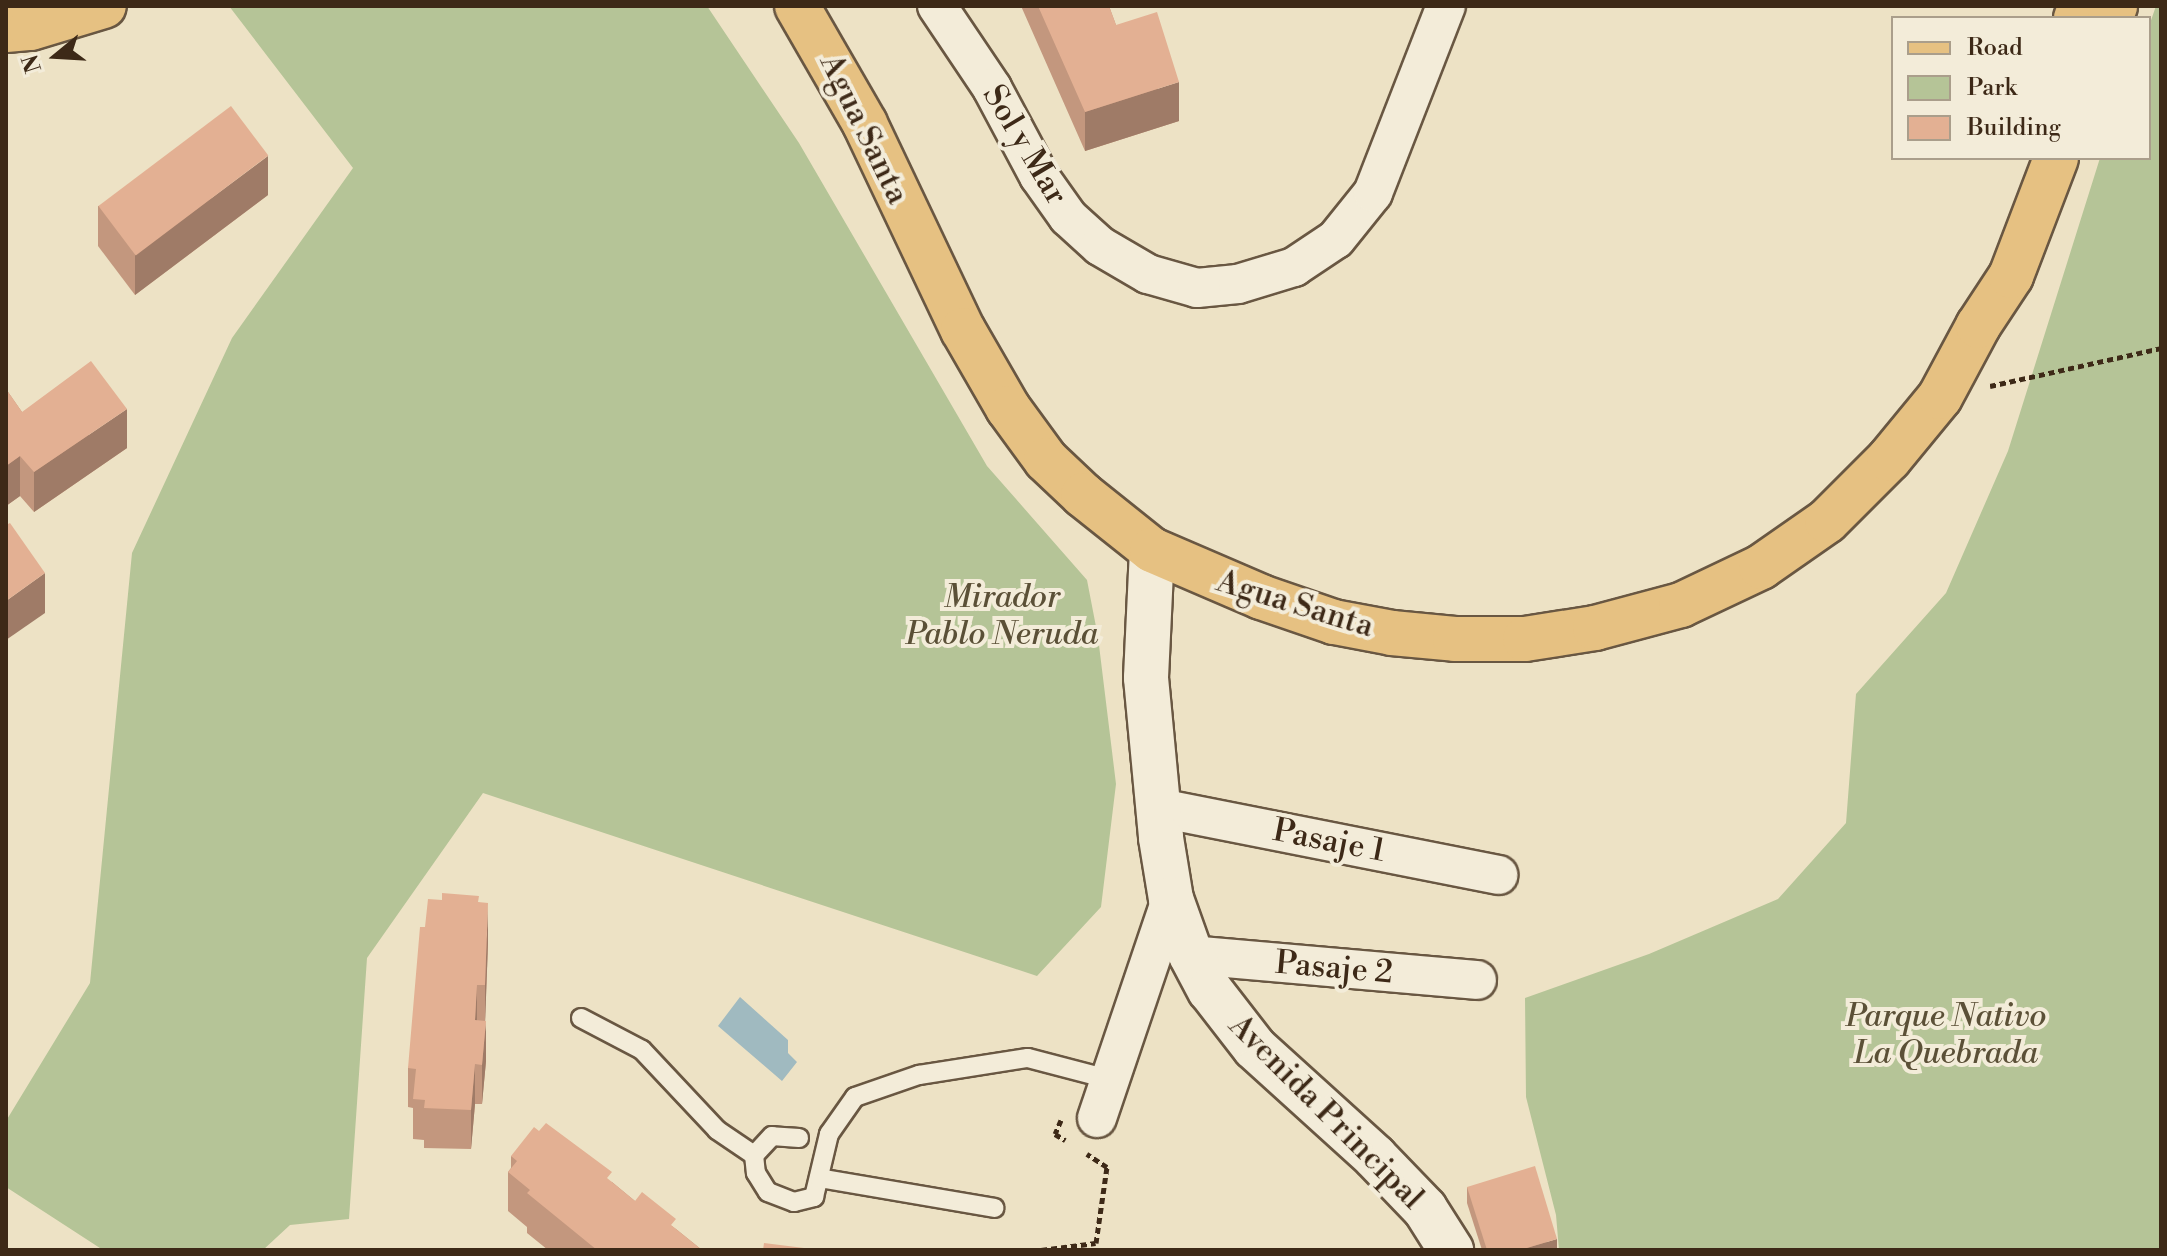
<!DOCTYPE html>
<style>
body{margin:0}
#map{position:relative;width:2167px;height:1256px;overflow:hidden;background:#ede2c5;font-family:"Libre Bodoni",serif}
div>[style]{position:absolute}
.green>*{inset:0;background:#b5c497}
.water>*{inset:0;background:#a0bac0}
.path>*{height:5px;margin-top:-2.5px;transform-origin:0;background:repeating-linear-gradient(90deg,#3d2917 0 6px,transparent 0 10px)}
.roads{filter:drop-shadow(2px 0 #695742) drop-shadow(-2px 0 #695742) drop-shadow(0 2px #695742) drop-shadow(0 -2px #695742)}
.lane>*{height:18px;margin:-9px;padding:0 9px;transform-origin:9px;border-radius:9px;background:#f3ecd9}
.street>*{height:38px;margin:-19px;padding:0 19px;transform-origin:19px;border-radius:19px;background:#f3ecd9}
.secondary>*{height:44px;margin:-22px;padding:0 22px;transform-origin:22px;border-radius:22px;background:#f3ecd9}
.primary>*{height:44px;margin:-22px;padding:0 22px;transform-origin:22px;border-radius:22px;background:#e6c182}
.wall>*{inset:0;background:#c3977e}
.shaded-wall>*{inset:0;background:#9f7b67}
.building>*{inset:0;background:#e3b093;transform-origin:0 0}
span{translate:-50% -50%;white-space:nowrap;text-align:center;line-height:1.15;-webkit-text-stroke:8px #f3ecd9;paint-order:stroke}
.street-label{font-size:32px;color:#3d2917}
.park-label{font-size:32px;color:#5b5037;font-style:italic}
.frame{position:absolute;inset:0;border:8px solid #3d2917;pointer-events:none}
.legend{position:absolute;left:1891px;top:16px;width:260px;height:144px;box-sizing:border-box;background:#f3ecd9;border:2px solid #aa9e8b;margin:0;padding:10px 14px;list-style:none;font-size:24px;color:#3d2917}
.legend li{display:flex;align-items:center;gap:16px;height:40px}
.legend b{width:40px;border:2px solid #aa9e8b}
.north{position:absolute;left:16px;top:16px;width:80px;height:80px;-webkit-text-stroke:6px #f3ecd9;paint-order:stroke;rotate:252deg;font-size:22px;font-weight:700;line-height:32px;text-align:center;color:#3d2917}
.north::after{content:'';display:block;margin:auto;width:28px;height:36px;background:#3d2917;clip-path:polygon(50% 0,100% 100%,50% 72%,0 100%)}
</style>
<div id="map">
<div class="green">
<div style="clip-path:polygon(229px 6px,707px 6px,799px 143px,987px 466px,1087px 580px,1098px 637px,1116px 784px,1101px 907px,1037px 976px,483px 793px,367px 958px,349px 1219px,290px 1225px,263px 1250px,103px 1250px,6px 1187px,6px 1121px,90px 983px,132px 553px,232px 338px,353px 168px)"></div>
<div style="clip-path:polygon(2156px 6px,2161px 6px,2161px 1250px,1559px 1250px,1556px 1215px,1526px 1097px,1525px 998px,1649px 954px,1778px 899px,1846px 823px,1856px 694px,1946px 593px,2008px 451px,2100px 158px,2149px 158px,2149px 26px)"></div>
</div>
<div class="water">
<div style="clip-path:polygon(740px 997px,788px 1040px,788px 1053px,797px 1062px,782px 1081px,718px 1026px)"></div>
</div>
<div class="path">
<div style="left:1990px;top:386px;width:175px;rotate:-12.5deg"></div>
<div style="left:1061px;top:1120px;width:15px;rotate:113deg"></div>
<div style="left:1055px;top:1134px;width:12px;rotate:31deg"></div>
<div style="left:1041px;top:1250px;width:55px;rotate:-7.3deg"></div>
<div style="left:1096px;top:1243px;width:77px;rotate:-81.8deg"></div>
<div style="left:1107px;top:1167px;width:24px;rotate:-147deg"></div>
</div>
<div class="roads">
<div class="lane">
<div style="left:581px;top:1018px;width:69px;rotate:27.7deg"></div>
<div style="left:642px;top:1050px;width:110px;rotate:46.8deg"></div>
<div style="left:717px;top:1130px;width:45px;rotate:34deg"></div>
<div style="left:799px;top:1138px;width:27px;rotate:-176deg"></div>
<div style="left:772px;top:1136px;width:26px;rotate:133deg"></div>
<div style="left:754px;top:1155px;width:18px;rotate:84deg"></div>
<div style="left:756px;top:1173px;width:22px;rotate:58deg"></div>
<div style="left:768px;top:1192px;width:28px;rotate:21deg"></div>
<div style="left:794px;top:1202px;width:21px;rotate:-14deg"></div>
<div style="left:814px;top:1197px;width:65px;rotate:-76.6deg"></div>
<div style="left:829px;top:1134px;width:45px;rotate:-54.9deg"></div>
<div style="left:855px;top:1097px;width:68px;rotate:-19deg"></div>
<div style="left:919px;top:1075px;width:110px;rotate:-8.9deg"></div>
<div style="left:1028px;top:1058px;width:83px;rotate:14.7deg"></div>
<div style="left:819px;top:1178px;width:178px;rotate:9.7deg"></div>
</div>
<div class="street">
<div style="left:937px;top:6px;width:99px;rotate:56.1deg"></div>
<div style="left:992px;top:88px;width:100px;rotate:61.9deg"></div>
<div style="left:1039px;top:176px;width:50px;rotate:54.7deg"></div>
<div style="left:1068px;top:217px;width:43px;rotate:42.2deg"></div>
<div style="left:1100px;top:246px;width:56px;rotate:30.3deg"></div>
<div style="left:1148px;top:274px;width:51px;rotate:15.9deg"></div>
<div style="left:1197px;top:288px;width:41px;rotate:-5.6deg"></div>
<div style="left:1238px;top:284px;width:59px;rotate:-16.9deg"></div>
<div style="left:1294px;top:267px;width:50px;rotate:-33.7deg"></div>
<div style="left:1336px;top:239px;width:59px;rotate:-51.2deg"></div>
<div style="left:1373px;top:193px;width:201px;rotate:-68.7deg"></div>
<div style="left:1160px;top:808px;width:345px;rotate:11.2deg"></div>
<div style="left:1191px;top:955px;width:287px;rotate:5deg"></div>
<div style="left:1097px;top:1118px;width:231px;rotate:-71.3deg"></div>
</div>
<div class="secondary">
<div style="left:1152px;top:550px;width:128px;rotate:92.7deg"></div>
<div style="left:1146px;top:678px;width:161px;rotate:84.6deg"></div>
<div style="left:1161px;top:838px;width:62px;rotate:80.7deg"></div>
<div style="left:1171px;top:899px;width:59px;rotate:70.3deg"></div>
<div style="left:1191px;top:955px;width:40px;rotate:62deg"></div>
<div style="left:1210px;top:990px;width:73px;rotate:52.2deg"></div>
<div style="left:1255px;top:1048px;width:162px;rotate:42.2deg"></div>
<div style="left:1375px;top:1157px;width:72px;rotate:46.1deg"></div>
<div style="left:1425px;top:1209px;width:49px;rotate:57.6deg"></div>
</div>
<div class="primary">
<div style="left:797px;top:6px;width:136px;rotate:60deg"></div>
<div style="left:865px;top:124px;width:228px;rotate:64.6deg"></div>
<div style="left:963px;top:330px;width:90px;rotate:60deg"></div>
<div style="left:1008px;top:408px;width:64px;rotate:53.8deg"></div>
<div style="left:1046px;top:460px;width:51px;rotate:43.4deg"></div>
<div style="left:1083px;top:495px;width:88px;rotate:38.6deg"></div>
<div style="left:1152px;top:550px;width:119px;rotate:23.3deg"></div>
<div style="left:1261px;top:597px;width:77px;rotate:18.9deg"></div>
<div style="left:1334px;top:622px;width:59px;rotate:10.7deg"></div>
<div style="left:1392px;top:633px;width:63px;rotate:5.4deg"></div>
<div style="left:1455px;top:639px;width:70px"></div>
<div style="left:1525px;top:639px;width:71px;rotate:-8.9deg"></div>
<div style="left:1595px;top:628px;width:89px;rotate:-15deg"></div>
<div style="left:1681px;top:605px;width:89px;rotate:-25.4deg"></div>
<div style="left:1761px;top:567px;width:80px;rotate:-34.9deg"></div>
<div style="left:1827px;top:521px;width:88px;rotate:-45deg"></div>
<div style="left:1889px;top:459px;width:80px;rotate:-50.6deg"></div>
<div style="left:1940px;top:397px;width:81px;rotate:-61.8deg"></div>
<div style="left:1978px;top:326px;width:60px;rotate:-56.6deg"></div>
<div style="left:2011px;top:276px;width:126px;rotate:-69.1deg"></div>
<div style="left:2076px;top:18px;width:13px;rotate:-67deg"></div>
<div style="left:2110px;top:18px;width:13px;rotate:-67deg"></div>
<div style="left:6px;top:30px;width:25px;rotate:-5deg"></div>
<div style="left:31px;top:28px;width:76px;rotate:-16.8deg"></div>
</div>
</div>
<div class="wall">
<div style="clip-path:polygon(1021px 6px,1109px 6px,1116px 25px,1179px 121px,1085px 151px)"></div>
<div style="clip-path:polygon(268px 195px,135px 295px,98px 246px,98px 206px)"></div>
<div style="clip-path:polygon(6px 389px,22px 412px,127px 448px,34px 512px,20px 496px,6px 506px)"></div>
<div style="clip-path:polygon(479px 902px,488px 943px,485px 1021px,486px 1061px,482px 1104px,475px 1104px,471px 1149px,424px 1148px,424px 1140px,413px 1139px,413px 1108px,408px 1107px,408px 1068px)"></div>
<div style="clip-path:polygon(511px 1156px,612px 1182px,635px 1201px,676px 1229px,702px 1250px,548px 1250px,527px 1233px,527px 1227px,508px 1211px,508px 1172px,511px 1168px)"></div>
<div style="clip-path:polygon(1467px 1187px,1557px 1250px,1482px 1250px,1467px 1203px)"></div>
</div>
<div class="shaded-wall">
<div style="clip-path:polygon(1179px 82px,1179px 121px,1085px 151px,1085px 112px)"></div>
<div style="clip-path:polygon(268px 156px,268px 195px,135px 295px,135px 255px)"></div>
<div style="clip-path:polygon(127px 409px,127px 448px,34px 512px,34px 472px)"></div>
<div style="clip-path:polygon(20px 456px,20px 496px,6px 506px,6px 466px)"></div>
<div style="clip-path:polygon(45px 573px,45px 613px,6px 640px,6px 601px)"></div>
<div style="clip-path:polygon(488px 903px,488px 943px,485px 1025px,485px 985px)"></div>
<div style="clip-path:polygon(477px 985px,477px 1024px,475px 1020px)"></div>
<div style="clip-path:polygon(486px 1021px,486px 1061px,482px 1104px,482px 1065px)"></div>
<div style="clip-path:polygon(475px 1064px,475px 1104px,471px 1149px,471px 1110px)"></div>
<div style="clip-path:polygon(1557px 1239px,1557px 1250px,1520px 1250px)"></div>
</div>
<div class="building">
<div style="clip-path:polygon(1038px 6px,1109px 6px,1116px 25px,1157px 12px,1179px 82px,1085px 112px)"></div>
<div style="left:231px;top:106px;width:62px;height:166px;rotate:53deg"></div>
<div style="clip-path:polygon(91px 361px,127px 409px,34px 472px,20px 456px,6px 466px,6px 389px,22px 412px)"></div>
<div style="clip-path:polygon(10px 523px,45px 573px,6px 601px,6px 525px)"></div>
<div style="clip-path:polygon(442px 893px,479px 896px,478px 902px,488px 903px,485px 985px,477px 985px,475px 1020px,486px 1021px,482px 1065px,475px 1064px,471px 1110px,424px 1108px,425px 1100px,413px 1099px,416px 1069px,408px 1068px,420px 927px,425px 927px,428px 899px,442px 900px)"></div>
<div style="clip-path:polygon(546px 1123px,612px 1172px,607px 1178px,635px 1201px,642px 1192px,676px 1219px,671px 1225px,702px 1250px,597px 1250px,527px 1193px,530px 1190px,508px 1172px,517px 1161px,511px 1156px,534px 1127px,539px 1131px)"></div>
<div style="clip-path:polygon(1535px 1166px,1557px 1239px,1520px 1250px,1487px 1250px,1467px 1187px)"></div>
<div style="clip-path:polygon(764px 1243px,820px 1250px,763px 1250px)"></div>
</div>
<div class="street-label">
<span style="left:864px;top:129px;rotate:64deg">Agua Santa</span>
<span style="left:1025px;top:145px;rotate:59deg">Sol y Mar</span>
<span style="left:1295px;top:604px;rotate:17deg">Agua Santa</span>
<span style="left:1329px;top:841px;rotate:11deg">Pasaje 1</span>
<span style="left:1334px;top:968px;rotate:5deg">Pasaje 2</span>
<span style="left:1326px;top:1112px;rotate:45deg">Avenida Principal</span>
</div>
<div class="park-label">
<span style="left:1002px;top:616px">Mirador<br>Pablo Neruda</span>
<span style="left:1946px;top:1035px">Parque Nativo<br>La Quebrada</span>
</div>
<div class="frame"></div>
<ul class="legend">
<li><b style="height:10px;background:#e6c182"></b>Road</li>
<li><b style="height:22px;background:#b5c497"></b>Park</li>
<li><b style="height:22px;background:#e3b093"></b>Building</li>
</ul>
<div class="north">N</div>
</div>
